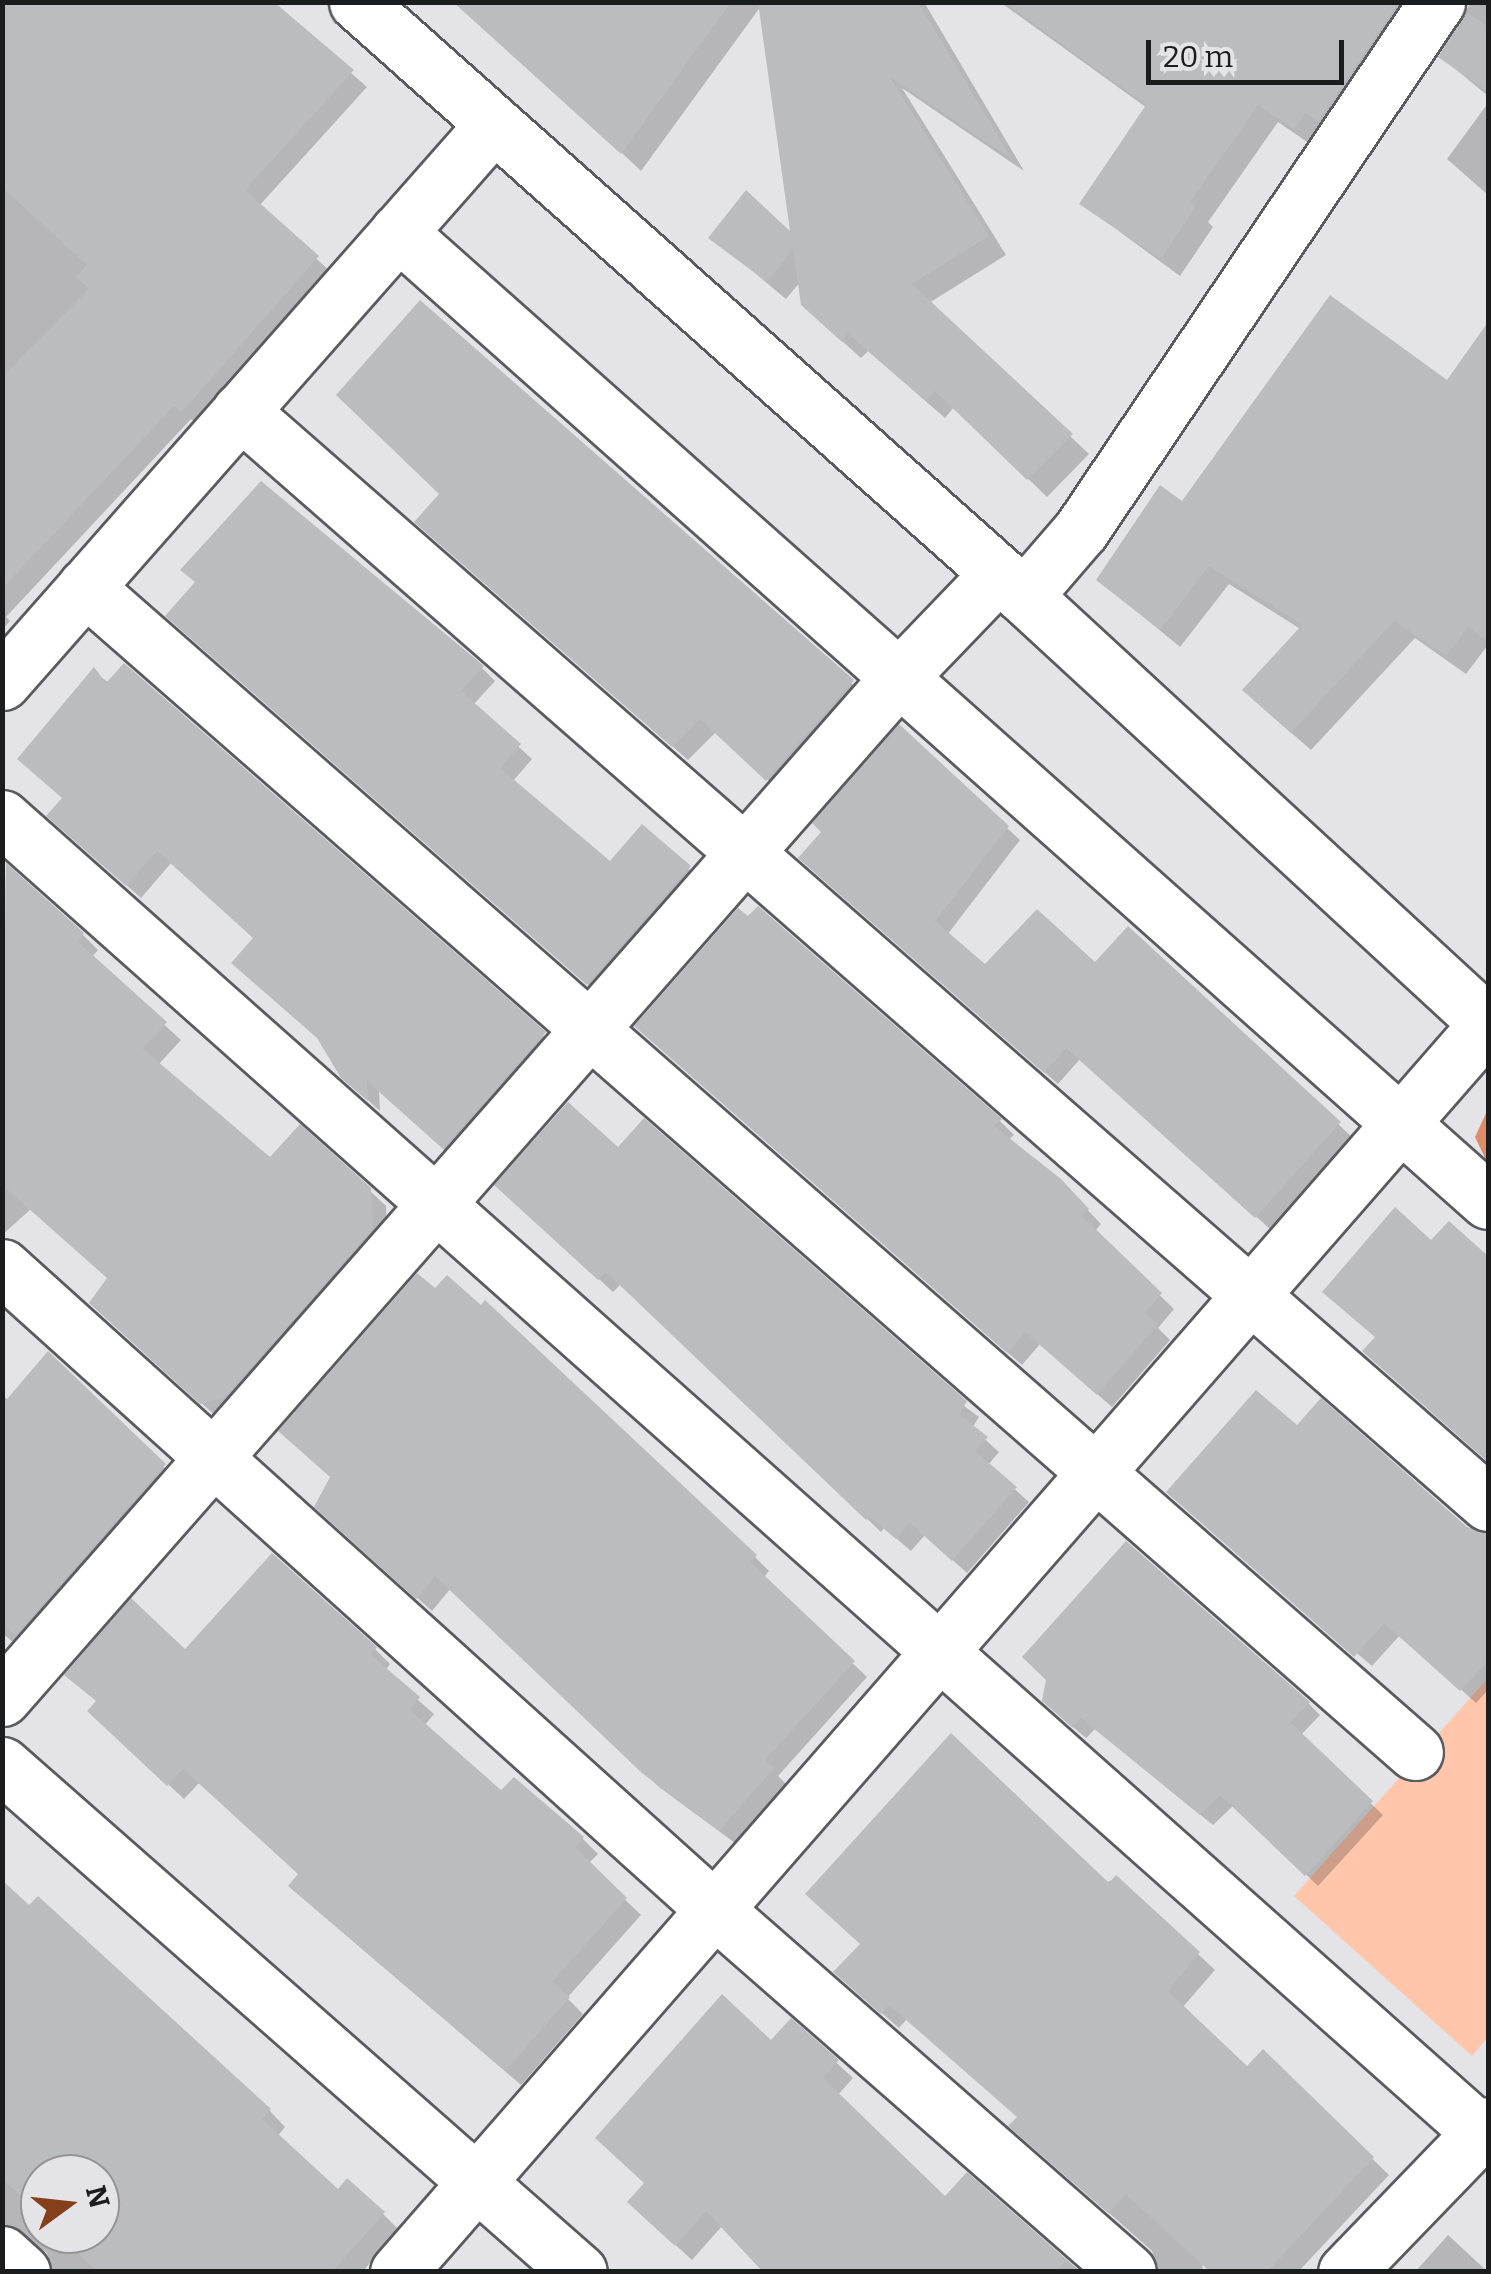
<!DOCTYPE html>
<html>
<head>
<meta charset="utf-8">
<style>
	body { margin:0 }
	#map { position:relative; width:1491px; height:2274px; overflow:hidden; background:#e4e4e8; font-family:Bitter,serif }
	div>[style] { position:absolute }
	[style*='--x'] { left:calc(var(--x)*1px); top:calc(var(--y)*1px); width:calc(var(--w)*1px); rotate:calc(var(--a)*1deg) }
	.green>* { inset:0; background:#ffc6ac }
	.forest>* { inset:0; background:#dd8d67 }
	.shadow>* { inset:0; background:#0003 }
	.building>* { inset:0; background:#bbbcc0 }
	.roads { filter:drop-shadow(2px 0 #5a5b5e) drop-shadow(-2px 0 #5a5b5e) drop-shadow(0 2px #5a5b5e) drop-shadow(0 -2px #5a5b5e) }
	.street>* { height:55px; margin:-27.5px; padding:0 27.5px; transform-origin:27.5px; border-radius:27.5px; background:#fff }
	.secondary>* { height:55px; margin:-27.5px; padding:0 27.5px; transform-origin:27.5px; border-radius:27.5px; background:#fff }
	span { translate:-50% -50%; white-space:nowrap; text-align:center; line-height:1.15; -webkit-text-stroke:10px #e4e4e8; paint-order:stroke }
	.frame { position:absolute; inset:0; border:5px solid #1b1c1d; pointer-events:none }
	.north { position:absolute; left:20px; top:2154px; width:100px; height:100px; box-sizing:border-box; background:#e4e4e8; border:2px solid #949497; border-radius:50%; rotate:75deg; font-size:28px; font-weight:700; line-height:40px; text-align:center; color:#1b1c1d }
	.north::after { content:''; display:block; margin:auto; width:35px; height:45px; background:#853f1a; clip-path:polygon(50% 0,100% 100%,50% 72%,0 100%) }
	.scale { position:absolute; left:1146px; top:40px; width:198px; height:45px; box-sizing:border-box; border:5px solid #1b1c1d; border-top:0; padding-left:12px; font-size:30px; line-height:35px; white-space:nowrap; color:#1b1c1d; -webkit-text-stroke:8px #e4e4e8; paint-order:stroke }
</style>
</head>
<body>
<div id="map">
	<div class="green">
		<div style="clip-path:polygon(1488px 1678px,1488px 2037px,1472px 2056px,1294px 1896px)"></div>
	</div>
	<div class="forest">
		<div style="clip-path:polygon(1488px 1109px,1488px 1164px,1475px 1137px)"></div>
	</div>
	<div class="shadow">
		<div style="clip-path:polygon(270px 2px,367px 87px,259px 206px,332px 273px,199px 426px,191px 419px,6px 617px,10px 621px,2px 630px,2px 14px)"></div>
		<div style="clip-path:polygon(462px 2px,924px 2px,1024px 171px,902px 88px,1006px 255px,929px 303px,1089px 454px,1047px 497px,954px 407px,945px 418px,868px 351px,861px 358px,822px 323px,800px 282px,786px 299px,712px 237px,794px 237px,761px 6px,641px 171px)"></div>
		<div style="clip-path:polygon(1000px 2px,1430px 2px,1313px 146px,1278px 122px,1208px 222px,1213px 227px,1180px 276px,1082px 204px,1147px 108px)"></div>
		<div style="clip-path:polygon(1488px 2px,1488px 96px,1441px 57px,1471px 2px)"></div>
		<div style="clip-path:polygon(1488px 103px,1488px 195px,1447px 159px)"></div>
		<div style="clip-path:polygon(420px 303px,867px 697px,783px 794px,716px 732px,688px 760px,432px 536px,442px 494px)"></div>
		<div style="clip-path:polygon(1469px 354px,1488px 367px,1488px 645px,1466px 674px,1415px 638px,1311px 750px,1264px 709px,1302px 630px,1229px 584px,1180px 647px,1099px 580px,1183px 504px,1448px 384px)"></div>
		<div style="clip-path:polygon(182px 629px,482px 668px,495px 681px,473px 705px,532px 759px,513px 781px,610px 865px,642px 827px,702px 881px,601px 996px)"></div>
		<div style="clip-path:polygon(94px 671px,557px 1047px,457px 1161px,379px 1091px,380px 1111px,358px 1091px,256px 939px,172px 862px,141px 898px,63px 829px)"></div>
		<div style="clip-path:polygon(1007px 828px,1020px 840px,947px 935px,985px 967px,1096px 965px,1128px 930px,1352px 1137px,1270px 1229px,1080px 1059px,1058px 1084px,815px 871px)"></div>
		<div style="clip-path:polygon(6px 867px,83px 935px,98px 950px,91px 958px,181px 1040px,158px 1065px,270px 1161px,369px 1190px,386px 1206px,387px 1245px,218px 1418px,108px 1319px,110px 1279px,31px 1209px,2px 1235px)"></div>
		<div style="clip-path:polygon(652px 1040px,1000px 1121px,1014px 1135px,1008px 1140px,1075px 1197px,1101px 1224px,1094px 1232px,1174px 1309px,1158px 1328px,1170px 1340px,1112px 1407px,1040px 1344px,1022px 1365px)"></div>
		<div style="clip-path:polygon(618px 1150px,979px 1417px,972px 1428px,999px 1452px,988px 1465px,1029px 1502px,967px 1573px,925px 1535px,911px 1551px,884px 1528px,881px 1532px,621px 1284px,613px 1292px,511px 1198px)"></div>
		<div style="clip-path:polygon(1448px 1226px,1488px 1261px,1488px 1461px,1380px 1365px,1377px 1338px)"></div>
		<div style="clip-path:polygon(447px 1278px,755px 1557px,769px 1571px,763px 1578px,867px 1677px,778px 1776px,786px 1784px,735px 1843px,659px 1787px,451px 1588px,432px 1611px,332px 1521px)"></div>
		<div style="clip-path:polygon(49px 1355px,179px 1482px,25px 1652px,2px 1633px,2px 1394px,9px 1401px)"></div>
		<div style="clip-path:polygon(1184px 1506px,1488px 1534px,1488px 1690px,1476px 1703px,1400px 1635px,1372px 1666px)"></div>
		<div style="clip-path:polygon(375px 1649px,390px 1664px,385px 1671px,434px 1714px,424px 1726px,501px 1793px,583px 1839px,598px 1854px,588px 1864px,641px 1915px,567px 1998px,583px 2014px,521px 2085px,307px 1901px,301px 1875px,200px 1782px,184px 1799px,106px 1726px,185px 1652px)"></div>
		<div style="clip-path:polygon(1308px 1703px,1320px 1715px,1300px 1736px,1383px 1815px,1318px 1886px,1234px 1805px,1213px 1825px,1095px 1729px,1086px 1738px,1057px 1713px)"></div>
		<div style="clip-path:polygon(1117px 1878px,1215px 1970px,1182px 2008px,1247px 2070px,1263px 2053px,1389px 2175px,1298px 2272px,1212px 2272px,1202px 2262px,1203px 2272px,1159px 2272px,1152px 2251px,1028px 2141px,1019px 2118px,907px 2019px,899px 2028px,853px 1988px)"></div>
		<div style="clip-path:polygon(evenodd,2px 1884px,269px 2110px,285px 2127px,277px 2137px,338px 2192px,383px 2214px,399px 2230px,362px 2272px,53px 2272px,47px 2253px,28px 2239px,2px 2246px,2px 1884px,40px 2174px,100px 2174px,100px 2234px,40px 2234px,40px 2174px)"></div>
		<div style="clip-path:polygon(791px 2021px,853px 2078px,837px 2096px,945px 2200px,967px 2176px,1081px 2272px,767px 2272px,723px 2225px,692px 2260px,646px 2218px)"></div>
		<div style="clip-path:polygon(1448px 2235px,1488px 2272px,1415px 2272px)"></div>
	</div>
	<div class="building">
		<div style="clip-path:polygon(2px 2px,274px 2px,354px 70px,245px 190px,319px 256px,182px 412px,174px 406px,2px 589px,4px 375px,89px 289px,76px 277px,87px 265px,2px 187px)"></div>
		<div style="clip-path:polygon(453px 2px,731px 2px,621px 154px)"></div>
		<div style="clip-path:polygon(758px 2px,918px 2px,1012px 159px,890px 77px,989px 236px,912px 284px,1073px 434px,1027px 480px,935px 391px,926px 401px,848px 334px,842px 342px,801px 305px,793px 249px,767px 282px,708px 238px,746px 190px,790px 231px)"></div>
		<div style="clip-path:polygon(1004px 2px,1399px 2px,1318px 122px,1305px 113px,1294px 129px,1258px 105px,1190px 202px,1196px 206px,1161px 259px,1079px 204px,1146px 105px)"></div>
		<div style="clip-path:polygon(1466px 12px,1488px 27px,1488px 92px,1438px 57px)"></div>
		<div style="clip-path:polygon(1330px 295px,1447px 380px,1488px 322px,1488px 642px,1468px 627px,1446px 656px,1394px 621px,1291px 733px,1242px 690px,1302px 625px,1209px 566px,1160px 630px,1096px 580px,1160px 485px,1182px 501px)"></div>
		<div style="clip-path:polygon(420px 300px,854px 680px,766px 781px,700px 719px,672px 747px,414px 522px,439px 494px,336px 395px)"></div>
		<div style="clip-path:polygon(261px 481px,484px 666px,461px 691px,521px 744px,500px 768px,610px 861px,642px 824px,691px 866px,587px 985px,165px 616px,195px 582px,180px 570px)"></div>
		<div style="clip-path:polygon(124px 663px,546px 1032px,443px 1149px,367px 1081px,368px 1101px,341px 1078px,317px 1038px,231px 963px,253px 938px,157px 851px,126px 886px,46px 816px,62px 798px,17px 759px,94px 667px,106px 683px)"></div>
		<div style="clip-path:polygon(899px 724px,1009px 826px,935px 921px,985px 964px,1037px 909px,1095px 962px,1128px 926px,1341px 1122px,1255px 1218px,1066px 1048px,1044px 1073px,798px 858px,821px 832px,812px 823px)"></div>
		<div style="clip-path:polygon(6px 863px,84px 933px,77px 941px,167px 1022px,143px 1049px,270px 1157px,300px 1124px,371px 1188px,373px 1229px,224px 1398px,200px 1404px,89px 1303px,107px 1278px,2px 1185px)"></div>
		<div style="clip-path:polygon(758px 906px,1002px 1119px,994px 1126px,1061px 1179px,1089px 1209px,1082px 1216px,1162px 1293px,1145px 1313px,1158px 1324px,1097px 1395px,1025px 1332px,1007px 1353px,634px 1026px,738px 908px,748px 916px)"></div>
		<div style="clip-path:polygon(568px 1102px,618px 1147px,644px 1118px,967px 1401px,959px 1414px,988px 1437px,975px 1451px,1017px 1487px,952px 1561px,910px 1523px,896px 1539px,869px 1516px,866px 1520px,606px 1272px,598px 1280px,494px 1185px)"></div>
		<div style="clip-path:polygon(1395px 1207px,1431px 1240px,1449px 1221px,1488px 1256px,1488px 1462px,1362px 1351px,1375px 1337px,1322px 1292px)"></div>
		<div style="clip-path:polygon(417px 1273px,435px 1288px,447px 1275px,481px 1305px,485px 1300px,757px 1555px,750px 1562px,855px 1661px,765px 1760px,774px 1768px,719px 1831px,642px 1773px,435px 1576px,416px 1599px,314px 1507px,330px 1477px,278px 1431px)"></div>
		<div style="clip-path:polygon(48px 1351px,166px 1464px,16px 1635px,2px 1624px,2px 1405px)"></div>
		<div style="clip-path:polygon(1256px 1390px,1297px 1425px,1321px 1398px,1467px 1527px,1488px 1533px,1488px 1661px,1460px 1691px,1384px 1623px,1354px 1657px,1166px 1492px)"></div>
		<div style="clip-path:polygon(1126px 1541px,1310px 1702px,1290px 1722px,1373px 1801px,1305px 1876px,1220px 1795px,1200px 1815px,1081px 1718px,1073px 1728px,1042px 1701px,1046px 1680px,1022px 1657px)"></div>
		<div style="clip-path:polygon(272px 1553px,377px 1647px,371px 1655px,420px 1697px,410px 1710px,501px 1790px,514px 1777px,584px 1837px,575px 1847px,627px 1898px,552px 1982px,570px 1997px,505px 2071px,288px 1886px,298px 1874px,183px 1769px,167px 1786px,87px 1711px,96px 1701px,64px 1675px,131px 1598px,185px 1649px)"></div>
		<div style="clip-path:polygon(951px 1733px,1109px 1883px,1116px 1875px,1200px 1952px,1168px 1991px,1247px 2066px,1263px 2049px,1374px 2157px,1267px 2272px,1210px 2272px,1126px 2194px,1108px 2213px,1008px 2126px,1017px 2117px,889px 2005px,881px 2014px,833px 1972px,860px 1944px,805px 1894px)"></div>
		<div style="clip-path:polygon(2px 1880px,29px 1905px,38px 1896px,271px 2109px,262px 2119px,338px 2189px,347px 2178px,385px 2212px,332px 2272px,97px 2272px,59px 2234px,100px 2234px,100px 2174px,40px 2174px,40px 2215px,2px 2178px)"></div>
		<div style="clip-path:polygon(722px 1994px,771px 2040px,791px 2018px,839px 2060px,823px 2078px,945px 2196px,967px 2172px,1067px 2260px,1056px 2272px,763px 2272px,706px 2211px,675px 2246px,627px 2202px,644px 2183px,595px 2138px)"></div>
	</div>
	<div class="roads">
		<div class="street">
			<div style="--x:357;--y:2;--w:893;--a:41.69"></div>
			<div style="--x:1024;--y:596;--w:631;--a:42.69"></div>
			<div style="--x:398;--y:232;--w:1458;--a:41.64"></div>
			<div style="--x:240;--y:411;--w:1658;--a:41.19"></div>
			<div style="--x:85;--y:587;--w:1768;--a:41.22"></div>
			<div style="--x:1024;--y:596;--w:87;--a:-49.2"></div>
			<div style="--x:1081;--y:530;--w:637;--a:-56.01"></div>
			<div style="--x:2;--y:682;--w:741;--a:-48.61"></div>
			<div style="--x:2;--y:818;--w:1988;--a:41.64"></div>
			<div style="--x:2;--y:1267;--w:960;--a:42.04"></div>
			<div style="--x:715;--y:1910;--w:549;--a:41.23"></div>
			<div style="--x:2;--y:1698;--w:1360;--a:-48.7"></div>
			<div style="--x:900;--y:676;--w:141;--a:-46.1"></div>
			<div style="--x:2;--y:2254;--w:27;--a:42"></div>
			<div style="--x:398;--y:2272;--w:1658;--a:-48.89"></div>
			<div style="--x:1346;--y:2272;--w:204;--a:-46"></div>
		</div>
		<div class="secondary">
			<div style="--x:2;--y:1765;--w:768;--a:41.31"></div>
		</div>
	</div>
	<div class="frame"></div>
	<div class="north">N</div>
	<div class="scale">20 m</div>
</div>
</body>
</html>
